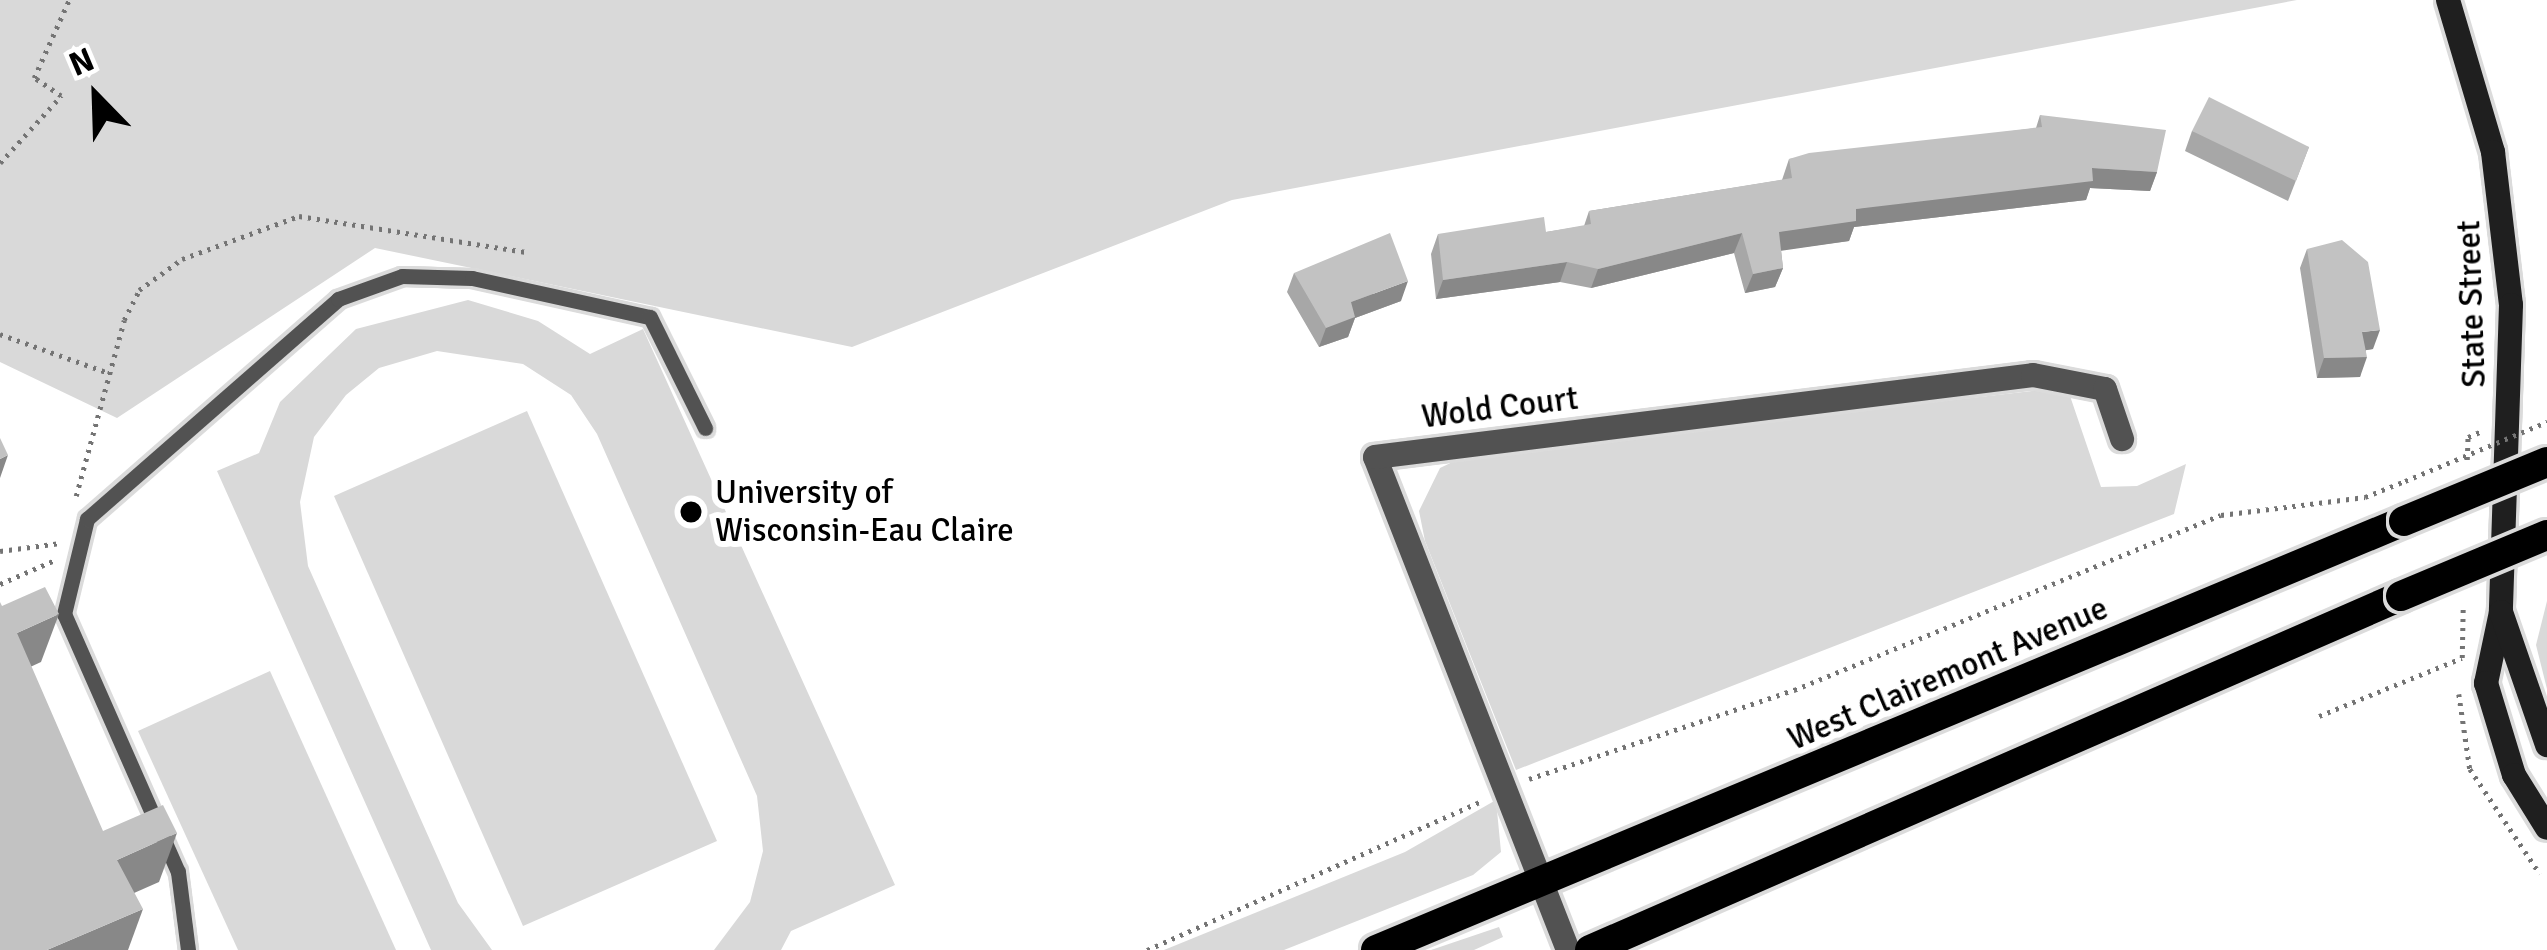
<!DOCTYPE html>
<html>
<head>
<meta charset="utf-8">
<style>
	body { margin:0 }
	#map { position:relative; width:2547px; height:950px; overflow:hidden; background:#fff; font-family:Signika,sans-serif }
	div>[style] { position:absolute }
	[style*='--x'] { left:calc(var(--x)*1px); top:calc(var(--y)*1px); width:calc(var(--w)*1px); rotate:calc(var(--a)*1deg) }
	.green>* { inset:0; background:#d9d9d9 }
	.path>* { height:4.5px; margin-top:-2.25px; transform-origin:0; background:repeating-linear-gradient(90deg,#747474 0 3px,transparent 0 9px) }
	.roads { filter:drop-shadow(3px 0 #dbdbdb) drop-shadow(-3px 0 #dbdbdb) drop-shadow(0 3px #dbdbdb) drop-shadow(0 -3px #dbdbdb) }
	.lane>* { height:15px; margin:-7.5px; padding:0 7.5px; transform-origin:7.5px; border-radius:7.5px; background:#525252 }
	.street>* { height:24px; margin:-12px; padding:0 12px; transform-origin:12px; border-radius:12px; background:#525252 }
	.secondary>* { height:24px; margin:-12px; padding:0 12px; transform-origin:12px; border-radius:12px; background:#1f1f1f }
	.primary>* { height:30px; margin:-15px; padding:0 15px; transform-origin:15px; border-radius:15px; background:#000 }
	.path-bridge>* { height:4.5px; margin-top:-2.25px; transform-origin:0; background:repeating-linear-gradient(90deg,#747474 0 3px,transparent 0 9px) }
	.bridges { filter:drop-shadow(3px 0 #dbdbdb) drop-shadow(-3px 0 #dbdbdb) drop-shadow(0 3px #dbdbdb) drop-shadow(0 -3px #dbdbdb) }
	.primary-bridge>* { height:30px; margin:-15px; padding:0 15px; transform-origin:15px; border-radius:15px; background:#000 }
	.wall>* { inset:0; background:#a7a7a7 }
	.shaded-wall>* { inset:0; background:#888 }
	.building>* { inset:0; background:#c2c2c2 }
	.dots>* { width:33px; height:33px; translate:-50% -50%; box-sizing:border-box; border:6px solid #fff; border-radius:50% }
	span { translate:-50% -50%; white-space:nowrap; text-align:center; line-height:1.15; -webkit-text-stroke:12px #fff; paint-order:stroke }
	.street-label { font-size:33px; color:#000 }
	.poi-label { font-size:33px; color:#000 }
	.left { translate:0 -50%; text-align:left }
	.north { position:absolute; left:36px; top:36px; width:120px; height:120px; -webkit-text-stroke:9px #fff; paint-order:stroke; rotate:337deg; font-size:33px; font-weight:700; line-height:48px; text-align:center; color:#000 }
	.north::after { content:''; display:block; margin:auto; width:42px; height:54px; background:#000; clip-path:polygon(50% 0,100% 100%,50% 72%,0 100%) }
</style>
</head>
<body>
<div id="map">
	<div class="green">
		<div style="clip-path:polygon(0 0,2297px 0,1232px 200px,852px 347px,375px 248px,117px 418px,0 362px)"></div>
		<div style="clip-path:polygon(468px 300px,538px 321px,590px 354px,643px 329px,895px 885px,791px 931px,781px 950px,714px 950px,750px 902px,763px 851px,757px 796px,597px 434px,571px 395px,523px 364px,437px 351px,379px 368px,346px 395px,314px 437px,300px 502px,308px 566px,458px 903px,492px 950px,431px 950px,217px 471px,259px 453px,280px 402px,356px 329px)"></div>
		<div style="clip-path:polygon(2057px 388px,2069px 393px,2101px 487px,2137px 486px,2186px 464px,2174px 514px,1516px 770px,1425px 541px,1419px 511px,1440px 468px,1465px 456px)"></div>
		<div style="clip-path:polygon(527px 411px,717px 841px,523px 926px,334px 496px)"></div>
		<div style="clip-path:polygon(2547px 601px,2547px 689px,2536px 645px)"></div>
		<div style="clip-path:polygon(270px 671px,396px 950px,238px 950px,138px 731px)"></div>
		<div style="clip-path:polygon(1496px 800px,1501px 852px,1473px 875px,1284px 950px,1164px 950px,1405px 852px)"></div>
		<div style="clip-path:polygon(1499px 927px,1503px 937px,1474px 950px,1431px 950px)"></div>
	</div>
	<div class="path">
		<div style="--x:0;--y:163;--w:91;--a:-47.7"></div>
		<div style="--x:61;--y:96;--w:32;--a:-146"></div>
		<div style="--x:34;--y:78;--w:85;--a:-65.8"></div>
		<div style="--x:0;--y:334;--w:116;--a:19.7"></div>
		<div style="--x:2467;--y:460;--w:23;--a:-88"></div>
		<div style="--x:2468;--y:437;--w:13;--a:-23"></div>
		<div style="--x:76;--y:496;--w:182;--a:-74.7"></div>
		<div style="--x:124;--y:320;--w:34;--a:-63"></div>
		<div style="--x:139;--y:290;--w:53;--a:-35.8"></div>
		<div style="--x:182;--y:259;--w:125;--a:-20.2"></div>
		<div style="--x:299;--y:216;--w:230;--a:9"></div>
		<div style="--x:0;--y:551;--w:61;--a:-7.6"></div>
		<div style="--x:0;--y:584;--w:60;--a:-23.6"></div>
		<div style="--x:2462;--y:658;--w:54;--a:-88.9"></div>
		<div style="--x:2459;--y:694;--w:76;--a:81.7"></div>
		<div style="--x:2470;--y:769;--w:126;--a:56.3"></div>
		<div style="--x:2319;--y:716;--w:154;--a:-22.1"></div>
		<div style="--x:1529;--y:779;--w:280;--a:-18.6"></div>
		<div style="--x:1794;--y:690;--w:461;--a:-22.3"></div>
		<div style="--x:2221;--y:515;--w:145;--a:-7.1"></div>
		<div style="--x:2365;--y:497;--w:43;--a:-21.8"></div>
		<div style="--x:1147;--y:950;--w:364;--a:-24"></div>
	</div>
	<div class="roads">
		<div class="lane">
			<div style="--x:188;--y:950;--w:79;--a:-97.3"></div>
			<div style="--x:178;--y:872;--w:282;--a:-113.8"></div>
			<div style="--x:64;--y:614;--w:98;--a:-76.4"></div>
			<div style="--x:87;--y:519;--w:334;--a:-41.2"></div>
			<div style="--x:338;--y:299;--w:68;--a:-19.8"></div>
			<div style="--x:402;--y:276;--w:70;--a:1.6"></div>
			<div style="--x:472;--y:278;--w:182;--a:12.4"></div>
			<div style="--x:650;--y:317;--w:124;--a:63.6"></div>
		</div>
		<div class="street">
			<div style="--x:1568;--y:950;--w:529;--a:-111.38"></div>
			<div style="--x:1375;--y:457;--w:663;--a:-7.1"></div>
			<div style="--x:2033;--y:375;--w:73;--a:11"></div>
			<div style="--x:2105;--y:389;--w:53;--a:71.2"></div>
		</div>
		<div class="secondary">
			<div style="--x:2448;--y:0;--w:159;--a:73.5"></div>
			<div style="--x:2493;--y:152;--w:154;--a:83.3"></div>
			<div style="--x:2511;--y:305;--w:307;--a:91.9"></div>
			<div style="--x:2501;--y:612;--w:73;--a:101.9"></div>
			<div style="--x:2486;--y:683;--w:96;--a:73.1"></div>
			<div style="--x:2514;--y:775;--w:62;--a:58.1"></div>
			<div style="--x:2501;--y:612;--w:141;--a:70.9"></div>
		</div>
		<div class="primary">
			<div style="--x:1376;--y:950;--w:1114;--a:-22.65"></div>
			<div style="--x:1590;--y:950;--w:885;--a:-23.58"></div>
		</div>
	</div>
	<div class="path-bridge">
		<div style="--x:2405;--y:481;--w:154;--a:-22.6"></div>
	</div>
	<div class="bridges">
		<div class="primary-bridge">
			<div style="--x:2404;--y:521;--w:155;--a:-22.4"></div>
			<div style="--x:2401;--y:596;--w:158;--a:-22.7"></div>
		</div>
	</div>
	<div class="wall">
		<div style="clip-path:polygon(2040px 115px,2157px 172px,2150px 191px,2090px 188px,2086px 200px,1854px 227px,1849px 241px,1781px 250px,1783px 268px,1775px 287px,1745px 293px,1734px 253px,1591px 288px,1560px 282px,1436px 299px,1431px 254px,1438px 234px,1546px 232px,1584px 226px,1589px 211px,1782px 180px,1789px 159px,2036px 128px)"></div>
		<div style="clip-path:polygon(2192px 131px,2309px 147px,2288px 201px,2185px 151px)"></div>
		<div style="clip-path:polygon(2307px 249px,2373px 349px,2366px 350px,2360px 377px,2317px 378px,2300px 268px)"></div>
		<div style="clip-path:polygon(1294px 273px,1401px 301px,1355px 318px,1348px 337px,1319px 347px,1287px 292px)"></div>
	</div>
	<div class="shaded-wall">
		<div style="clip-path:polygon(2092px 168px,2157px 172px,2150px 191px,2090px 188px,2086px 200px,1854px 227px,1849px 241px,1772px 252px,1779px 232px,1856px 209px)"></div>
		<div style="clip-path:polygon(1742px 233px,1734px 253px,1591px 288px,1598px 269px)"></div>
		<div style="clip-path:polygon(1567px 262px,1560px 282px,1436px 299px,1443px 280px)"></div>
		<div style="clip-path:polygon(1783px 268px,1775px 287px,1745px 293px,1753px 274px)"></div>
		<div style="clip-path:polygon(1408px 281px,1401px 301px,1355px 318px,1348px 337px,1319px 347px,1326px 328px,1351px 302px)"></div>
		<div style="clip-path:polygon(2380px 330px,2373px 349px,2355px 352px,2362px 332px)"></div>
		<div style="clip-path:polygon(2367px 357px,2360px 377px,2317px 378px,2324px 358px)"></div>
		<div style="clip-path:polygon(8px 455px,0 478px,0 459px)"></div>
		<div style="clip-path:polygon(59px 614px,41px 662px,0 681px,17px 633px)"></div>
		<div style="clip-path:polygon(177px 833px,159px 882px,100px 908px,117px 860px)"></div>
		<div style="clip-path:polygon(143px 909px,128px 950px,47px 950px)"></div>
	</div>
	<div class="building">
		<div style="clip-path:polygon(2209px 97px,2309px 147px,2296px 181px,2192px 131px)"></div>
		<div style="clip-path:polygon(2040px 115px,2166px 130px,2157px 172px,2092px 168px,2093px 181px,1856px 209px,1856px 221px,1779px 232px,1783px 268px,1753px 274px,1742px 233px,1598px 269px,1567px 262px,1443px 280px,1438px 234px,1544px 217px,1546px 232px,1591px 224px,1589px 211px,1792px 178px,1789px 159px,1809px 153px,2042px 127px)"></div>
		<div style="clip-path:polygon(1390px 233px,1408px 281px,1351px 302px,1355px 317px,1326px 328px,1294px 273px)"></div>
		<div style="clip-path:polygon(2342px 240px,2368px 262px,2380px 330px,2362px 332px,2367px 357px,2324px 358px,2307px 249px)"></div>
		<div style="clip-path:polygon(0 438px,8px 455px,0 459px)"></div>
		<div style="clip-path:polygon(45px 587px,59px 614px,17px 633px,103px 831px,163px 805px,177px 833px,117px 860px,143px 909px,47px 950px,0 950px,0 602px,2px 606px)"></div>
	</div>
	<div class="dots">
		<div style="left:691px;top:512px;background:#000"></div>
	</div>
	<div class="street-label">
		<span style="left:2472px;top:304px;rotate:-92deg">State Street</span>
		<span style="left:1500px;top:408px;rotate:-7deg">Wold Court</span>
		<span style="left:1948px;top:674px;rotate:-23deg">West Clairemont Avenue</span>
	</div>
	<div class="poi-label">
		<span class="left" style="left:715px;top:512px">University of<br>Wisconsin-Eau Claire</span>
	</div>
	<div class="north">N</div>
</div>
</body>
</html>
